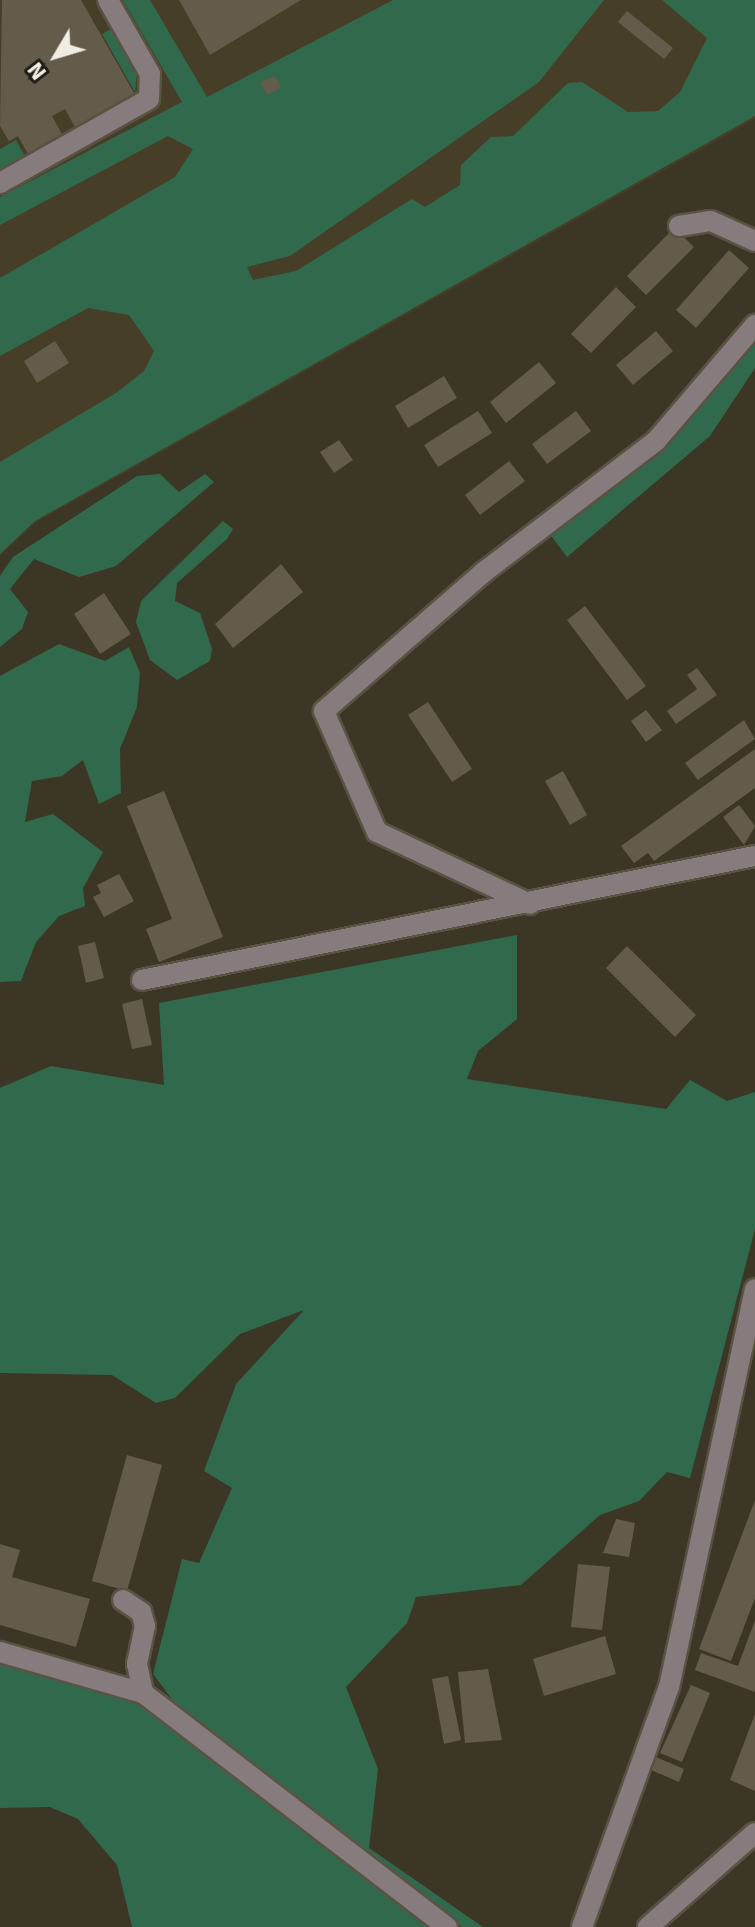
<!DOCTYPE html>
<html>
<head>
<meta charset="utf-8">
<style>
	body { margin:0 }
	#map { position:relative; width:755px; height:1927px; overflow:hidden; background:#3c3626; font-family:Signika,sans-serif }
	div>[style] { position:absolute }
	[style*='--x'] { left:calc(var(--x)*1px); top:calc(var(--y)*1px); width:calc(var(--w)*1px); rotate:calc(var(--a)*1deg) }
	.built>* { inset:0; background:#473e27 }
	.green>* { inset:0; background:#31694d }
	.building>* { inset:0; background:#635c4b }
	.roads { filter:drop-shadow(2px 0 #595344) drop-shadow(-2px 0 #595344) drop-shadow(0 2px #595344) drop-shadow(0 -2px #595344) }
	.minor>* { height:20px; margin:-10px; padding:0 10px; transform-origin:10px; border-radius:10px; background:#867c7d }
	span { translate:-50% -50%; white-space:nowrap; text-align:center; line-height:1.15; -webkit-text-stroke:6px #201e16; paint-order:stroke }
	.north { position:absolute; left:16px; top:16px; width:80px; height:80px; -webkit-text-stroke:6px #201e16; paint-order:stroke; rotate:232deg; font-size:22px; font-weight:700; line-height:32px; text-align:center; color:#f0ece2 }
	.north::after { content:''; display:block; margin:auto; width:28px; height:36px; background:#f0ece2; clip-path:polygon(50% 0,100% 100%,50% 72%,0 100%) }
</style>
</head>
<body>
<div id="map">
	<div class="built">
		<div style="clip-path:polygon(0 0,755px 0,755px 119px,35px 523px,0 556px)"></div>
	</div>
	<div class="green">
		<div style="clip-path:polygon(123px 0,150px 0,207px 97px,393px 0,604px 0,539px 82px,290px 256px,247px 267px,253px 280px,296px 271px,412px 199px,425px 207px,460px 185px,461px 165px,491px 137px,513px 136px,568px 83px,582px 82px,628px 112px,658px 111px,680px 92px,707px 38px,662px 0,755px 0,755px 116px,35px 521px,0 554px,0 462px,116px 393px,144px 371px,154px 351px,129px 315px,88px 308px,0 356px,0 278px,175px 177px,193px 149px,168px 136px,0 225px,0 197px,182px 102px)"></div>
		<div style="clip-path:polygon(113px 28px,137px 72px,135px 92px,102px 34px)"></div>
		<div style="clip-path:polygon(16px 140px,25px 157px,0 171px,0 149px)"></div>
		<div style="clip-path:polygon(755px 335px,755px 368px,710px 436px,567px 557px,549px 533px,677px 431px)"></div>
		<div style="clip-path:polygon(160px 474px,179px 492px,205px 474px,214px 482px,116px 566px,79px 577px,34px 559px,10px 589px,28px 612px,22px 629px,0 647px,0 576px,13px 557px,137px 476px)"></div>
		<div style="clip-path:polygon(223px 521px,233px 529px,227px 539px,177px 583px,175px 601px,200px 613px,212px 649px,210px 661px,177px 680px,150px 660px,136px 622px,141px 601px)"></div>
		<div style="clip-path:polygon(59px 644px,105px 661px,129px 647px,140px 673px,137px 707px,120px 749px,121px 793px,99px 804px,83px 760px,62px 776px,32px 781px,25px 822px,53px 814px,103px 852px,83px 888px,85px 906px,59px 916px,36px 942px,21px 981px,0 982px,0 676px)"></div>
		<div style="clip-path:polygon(517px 935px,517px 1019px,478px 1051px,467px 1079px,666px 1109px,690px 1080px,727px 1101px,755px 1092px,755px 1229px,690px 1478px,667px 1472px,639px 1501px,600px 1515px,521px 1585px,416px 1597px,407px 1623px,346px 1687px,378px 1769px,369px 1848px,483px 1927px,462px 1927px,180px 1710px,153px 1674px,182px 1559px,199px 1563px,232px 1488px,204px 1471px,236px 1384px,304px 1310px,240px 1334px,175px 1398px,156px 1403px,112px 1375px,0 1373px,0 1088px,51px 1066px,164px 1085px,159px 1003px)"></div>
		<div style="clip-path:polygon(0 1660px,133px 1700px,434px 1927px,132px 1927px,117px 1865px,78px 1819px,50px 1807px,0 1808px)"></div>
	</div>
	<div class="building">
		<div style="clip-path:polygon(2px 0,81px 0,134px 93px,75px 127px,65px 109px,52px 116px,63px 136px,29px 156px,18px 136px,9px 141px,0 126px)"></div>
		<div style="clip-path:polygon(179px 0,301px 0,210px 55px)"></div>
		<div style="clip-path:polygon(627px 11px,673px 48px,664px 59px,618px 22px)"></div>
		<div style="clip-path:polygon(275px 76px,281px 88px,267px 95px,260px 82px)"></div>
		<div style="clip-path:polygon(674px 228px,694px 247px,646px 295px,627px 276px)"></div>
		<div style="clip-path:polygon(729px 250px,749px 268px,696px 328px,676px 310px)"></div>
		<div style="clip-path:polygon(616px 287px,636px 307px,591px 353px,571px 334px)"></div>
		<div style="clip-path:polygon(656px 331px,673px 351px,633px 385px,616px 365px)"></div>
		<div style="clip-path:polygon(55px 341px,69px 363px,37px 383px,24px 361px)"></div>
		<div style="clip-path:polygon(539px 362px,556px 383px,506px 423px,490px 402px)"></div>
		<div style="clip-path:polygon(444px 376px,457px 398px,408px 428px,395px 406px)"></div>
		<div style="clip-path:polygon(478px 411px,492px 433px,438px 467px,424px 445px)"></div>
		<div style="clip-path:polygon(576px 411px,591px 431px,547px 464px,532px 444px)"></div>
		<div style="clip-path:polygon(339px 440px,353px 460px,334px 473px,320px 452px)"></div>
		<div style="clip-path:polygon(509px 461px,525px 481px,480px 515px,465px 495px)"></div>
		<div style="clip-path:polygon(281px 564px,303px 592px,233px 648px,215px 624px)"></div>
		<div style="clip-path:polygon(104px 593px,131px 634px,100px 654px,74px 614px)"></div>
		<div style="clip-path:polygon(585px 606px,646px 686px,627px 700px,567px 620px)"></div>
		<div style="clip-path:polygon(697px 668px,717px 695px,676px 724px,667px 711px,697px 689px,687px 675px)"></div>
		<div style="clip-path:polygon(428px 702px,472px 769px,452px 782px,408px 715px)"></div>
		<div style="clip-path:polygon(646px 710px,662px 730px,646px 742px,631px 721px)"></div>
		<div style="clip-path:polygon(744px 720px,755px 739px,698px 780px,685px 763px)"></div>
		<div style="clip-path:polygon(755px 749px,755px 788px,654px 861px,648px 853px,634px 863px,621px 846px)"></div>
		<div style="clip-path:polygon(563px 771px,587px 815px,570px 825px,545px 781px)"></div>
		<div style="clip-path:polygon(164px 791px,223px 937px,159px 962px,146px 929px,172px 919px,127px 806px)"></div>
		<div style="clip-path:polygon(739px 805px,755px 826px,744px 845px,723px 817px)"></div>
		<div style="clip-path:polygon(119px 874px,134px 901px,104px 917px,93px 897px,101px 893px,97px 885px)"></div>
		<div style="clip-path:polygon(95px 942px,104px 978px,86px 983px,78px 946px)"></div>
		<div style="clip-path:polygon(627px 946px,696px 1015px,675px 1037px,606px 968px)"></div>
		<div style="clip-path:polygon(142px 999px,152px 1045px,132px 1049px,122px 1004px)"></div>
		<div style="clip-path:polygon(127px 1455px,162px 1465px,127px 1591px,92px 1581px)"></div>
		<div style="clip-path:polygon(755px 1500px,755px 1598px,731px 1661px,699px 1649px)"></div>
		<div style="clip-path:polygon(616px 1519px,635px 1523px,629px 1557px,603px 1553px)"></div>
		<div style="clip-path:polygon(0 1544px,20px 1550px,12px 1577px,90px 1599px,76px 1647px,0 1625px)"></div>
		<div style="clip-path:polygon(578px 1564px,610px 1567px,602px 1630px,571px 1627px)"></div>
		<div style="clip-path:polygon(755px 1620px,755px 1692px,695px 1670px,701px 1653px,738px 1666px)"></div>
		<div style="clip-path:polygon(605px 1636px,616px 1674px,544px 1696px,533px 1659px)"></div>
		<div style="clip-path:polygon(488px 1669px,502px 1740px,465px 1743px,458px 1672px)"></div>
		<div style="clip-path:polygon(448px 1676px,461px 1740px,444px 1744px,432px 1679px)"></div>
		<div style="clip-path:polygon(691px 1685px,710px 1693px,682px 1762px,660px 1753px)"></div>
		<div style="clip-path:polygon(755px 1714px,755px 1791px,730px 1780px)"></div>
		<div style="clip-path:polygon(656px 1757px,684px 1769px,679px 1782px,651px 1770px)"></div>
	</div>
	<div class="roads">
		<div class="minor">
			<div style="--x:0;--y:183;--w:171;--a:-29.4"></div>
			<div style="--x:149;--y:99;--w:25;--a:-88"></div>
			<div style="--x:150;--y:74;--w:85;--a:-119.6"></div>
			<div style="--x:679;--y:226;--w:32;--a:-9"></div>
			<div style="--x:711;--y:221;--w:48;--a:24.4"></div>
			<div style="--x:530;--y:904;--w:169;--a:-154.8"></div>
			<div style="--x:377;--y:832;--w:132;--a:-113.7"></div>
			<div style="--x:324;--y:711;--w:212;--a:-41"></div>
			<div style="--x:484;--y:572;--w:216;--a:-37.3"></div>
			<div style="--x:656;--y:441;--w:153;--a:-49.5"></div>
			<div style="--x:142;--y:980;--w:625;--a:-11.44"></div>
			<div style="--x:123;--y:1600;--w:22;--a:34"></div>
			<div style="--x:141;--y:1612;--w:15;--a:74"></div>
			<div style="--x:145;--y:1626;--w:39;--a:102"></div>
			<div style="--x:137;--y:1664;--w:30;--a:78"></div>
			<div style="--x:143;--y:1693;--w:384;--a:37.6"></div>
			<div style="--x:0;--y:1652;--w:149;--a:16"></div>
			<div style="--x:582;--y:1927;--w:255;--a:-70.1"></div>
			<div style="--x:669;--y:1687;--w:407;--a:-77.8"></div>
			<div style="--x:648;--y:1927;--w:142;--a:-41.3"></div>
		</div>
	</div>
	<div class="north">N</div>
</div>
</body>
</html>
